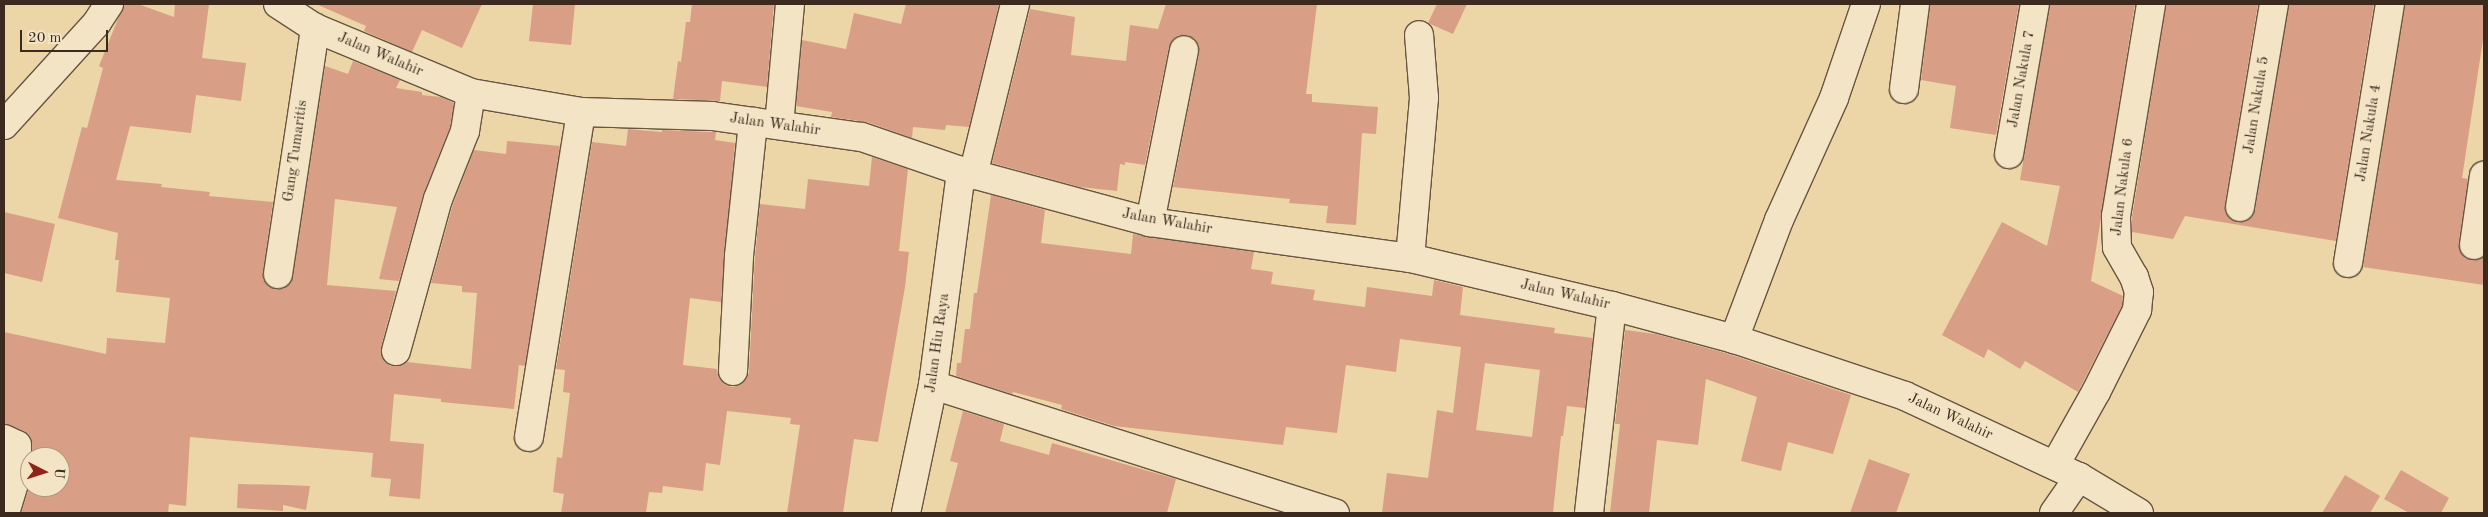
<!DOCTYPE html>
<html>
<head>
<meta charset="utf-8">
<style>
	body { margin:0 }
	#map { position:relative; width:2488px; height:517px; overflow:hidden; background:#ecd5a6; font-family:"Old Standard TT",serif }
	div>[style] { position:absolute }
	[style*='--x'] { left:calc(var(--x)*1px); top:calc(var(--y)*1px); width:calc(var(--w)*1px); rotate:calc(var(--a)*1deg) }
	.building>* { inset:0; background:#d89f86 }
	.roads { filter:drop-shadow(1px 0 #685540) drop-shadow(-1px 0 #685540) drop-shadow(0 1px #685540) drop-shadow(0 -1px #685540) }
	.minor>* { height:28px; margin:-14px; padding:0 14px; transform-origin:14px; border-radius:14px; background:#f3e4c5 }
	span { translate:-50% -50%; white-space:nowrap; text-align:center; line-height:1.15; -webkit-text-stroke:4.5px #f3e4c5; paint-order:stroke }
	.street-label { font-size:15px; color:#3c2a1e }
	.frame { position:absolute; inset:0; border:5px solid #3c2a1e; pointer-events:none }
	.north { position:absolute; left:20px; top:447px; width:50px; height:50px; box-sizing:border-box; background:#f3e4c5; border:1px solid #aa9a82; border-radius:50%; rotate:95deg; font-size:14px; font-weight:700; line-height:20px; text-align:center; color:#3c2a1e }
	.north::after { content:''; display:block; margin:auto; width:18px; height:22px; background:#8f2418; clip-path:polygon(50% 0,100% 100%,50% 72%,0 100%) }
	.scale { position:absolute; left:20px; top:30px; width:88px; height:22px; box-sizing:border-box; border:2px solid #3c2a1e; border-top:0; padding-left:6px; font-size:15px; line-height:18px; white-space:nowrap; color:#3c2a1e; -webkit-text-stroke:4px #f3e4c5; paint-order:stroke }
</style>
</head>
<body>
<div id="map">
	<div class="building">
		<div style="clip-path:polygon(124px 4px,138px 4px,174px 17px,175px 4px,209px 4px,202px 58px,246px 63px,241px 101px,196px 95px,191px 133px,130px 126px,116px 180px,162px 184px,161px 187px,210px 192px,209px 196px,273px 202px,263px 272px,263px 279px,268px 286px,275px 289px,284px 288px,290px 283px,293px 276px,325px 66px,348px 74px,353px 61px,400px 80px,396px 88px,422px 92px,422px 95px,441px 97px,454px 103px,450px 127px,423px 195px,399px 281px,379px 279px,397px 207px,335px 199px,327px 285px,396px 291px,381px 347px,381px 354px,385px 362px,391px 366px,399px 366px,407px 362px,471px 369px,477px 293px,462px 292px,462px 286px,431px 283px,453px 204px,474px 150px,506px 154px,507px 141px,560px 146px,525px 366px,519px 365px,514px 409px,441px 402px,441px 399px,394px 394px,390px 441px,424px 444px,420px 499px,389px 496px,391px 479px,371px 477px,373px 453px,190px 437px,186px 506px,169px 504px,168px 513px,21px 513px,30px 485px,30px 487px,60px 487px,60px 457px,33px 457px,30px 436px,24px 431px,4px 424px,4px 332px,106px 354px,107px 338px,165px 343px,170px 298px,116px 292px,119px 260px,115px 260px,118px 233px,58px 218px,82px 127px,87px 128px,103px 68px,99px 66px)"></div>
		<div style="clip-path:polygon(316px 4px,482px 4px,462px 48px,422px 30px,412px 52px,364px 31px,366px 26px)"></div>
		<div style="clip-path:polygon(533px 4px,575px 4px,571px 45px,529px 41px)"></div>
		<div style="clip-path:polygon(692px 4px,774px 4px,767px 87px,722px 81px,720px 101px,673px 99px,678px 61px,681px 62px,686px 22px,690px 22px)"></div>
		<div style="clip-path:polygon(906px 4px,999px 4px,969px 127px,946px 125px,945px 130px,913px 127px,912px 138px,867px 122px,831px 117px,832px 112px,796px 106px,802px 40px,846px 49px,854px 13px,901px 24px)"></div>
		<div style="clip-path:polygon(1166px 4px,1317px 4px,1306px 94px,1312px 94px,1312px 102px,1378px 107px,1376px 134px,1362px 133px,1356px 225px,1326px 223px,1328px 206px,1289px 203px,1290px 199px,1173px 187px,1199px 53px,1199px 45px,1195px 39px,1187px 35px,1179px 35px,1173px 39px,1169px 47px,1145px 165px,1125px 162px,1125px 165px,1120px 164px,1117px 191px,1080px 187px,992px 163px,1030px 9px,1075px 17px,1071px 55px,1126px 61px,1130px 25px,1158px 29px)"></div>
		<div style="clip-path:polygon(1437px 4px,1467px 4px,1453px 34px,1428px 23px)"></div>
		<div style="clip-path:polygon(1930px 4px,2019px 4px,1996px 135px,1950px 128px,1956px 86px,1921px 80px)"></div>
		<div style="clip-path:polygon(2050px 4px,2135px 4px,2091px 281px,2123px 296px,2122px 306px,2078px 392px,2025px 361px,2020px 369px,1988px 349px,1984px 358px,1942px 335px,2002px 222px,2047px 246px,2060px 186px,2020px 180px)"></div>
		<div style="clip-path:polygon(2166px 4px,2258px 4px,2225px 204px,2225px 212px,2230px 219px,2238px 222px,2246px 221px,2252px 217px,2255px 210px,2289px 4px,2374px 4px,2336px 241px,2185px 216px,2173px 239px,2132px 232px,2132px 217px)"></div>
		<div style="clip-path:polygon(2405px 4px,2484px 4px,2484px 33px,2462px 178px,2468px 179px,2459px 243px,2460px 251px,2465px 258px,2472px 260px,2484px 256px,2484px 285px,2363px 267px)"></div>
		<div style="clip-path:polygon(628px 129px,662px 132px,662px 130px,711px 132px,716px 132px,715px 140px,735px 143px,721px 302px,690px 298px,683px 365px,717px 369px,719px 378px,724px 384px,732px 387px,740px 385px,746px 379px,749px 372px,755px 257px,760px 204px,805px 209px,808px 179px,869px 186px,872px 157px,908px 169px,899px 251px,909px 252px,905px 287px,878px 442px,854px 439px,843px 513px,787px 513px,800px 425px,790px 424px,791px 418px,727px 411px,720px 465px,706px 463px,703px 491px,663px 486px,662px 493px,649px 492px,646px 513px,561px 513px,564px 494px,553px 492px,557px 457px,562px 458px,570px 393px,563px 392px,565px 370px,556px 369px,592px 142px,626px 146px)"></div>
		<div style="clip-path:polygon(evenodd,991px 195px,1045px 210px,1041px 243px,1131px 254px,1133px 234px,1254px 252px,1251px 269px,1273px 272px,1271px 284px,1315px 290px,1313px 300px,1365px 307px,1367px 287px,1432px 296px,1434px 280px,1463px 287px,1460px 315px,1555px 328px,1554px 333px,1593px 338px,1585px 408px,1567px 406px,1563px 436px,1561px 436px,1553px 513px,1382px 513px,1387px 473px,1428px 478px,1437px 410px,1453px 413px,1461px 347px,1400px 339px,1396px 372px,1346px 365px,1337px 433px,1286px 427px,1283px 445px,1114px 426px,1061px 409px,1062px 405px,1013px 392px,1012px 394px,956px 376px,957px 363px,961px 363px,965px 329px,970px 329px,974px 293px,977px 293px,991px 195px,1485px 363px,1540px 370px,1532px 437px,1476px 430px,1485px 363px)"></div>
		<div style="clip-path:polygon(4px 212px,55px 224px,42px 282px,4px 273px)"></div>
		<div style="clip-path:polygon(1625px 330px,1656px 334px,1729px 354px,1851px 395px,1833px 454px,1788px 442px,1781px 471px,1741px 461px,1757px 397px,1706px 379px,1698px 445px,1657px 440px,1649px 513px,1610px 513px,1620px 424px,1615px 424px)"></div>
		<div style="clip-path:polygon(963px 411px,1004px 424px,1000px 441px,1049px 455px,1052px 443px,1176px 479px,1167px 513px,945px 513px,958px 463px,950px 461px)"></div>
		<div style="clip-path:polygon(1869px 459px,1910px 474px,1896px 513px,1850px 513px)"></div>
		<div style="clip-path:polygon(2401px 470px,2449px 498px,2441px 513px,2409px 513px,2384px 499px)"></div>
		<div style="clip-path:polygon(2345px 475px,2380px 496px,2370px 513px,2322px 513px)"></div>
		<div style="clip-path:polygon(238px 484px,286px 485px,310px 486px,306px 510px,283px 505px,283px 511px,237px 508px)"></div>
	</div>
	<div class="roads">
		<div class="minor">
			<div style="--x:278;--y:4;--w:44;--a:33"></div>
			<div style="--x:315;--y:28;--w:169;--a:22.6"></div>
			<div style="--x:471;--y:93;--w:112;--a:9.8"></div>
			<div style="--x:581;--y:112;--w:131;--a:1.7"></div>
			<div style="--x:712;--y:116;--w:151;--a:8"></div>
			<div style="--x:862;--y:137;--w:105;--a:19"></div>
			<div style="--x:961;--y:171;--w:196;--a:15.1"></div>
			<div style="--x:1150;--y:222;--w:262;--a:7.9"></div>
			<div style="--x:1410;--y:258;--w:208;--a:13.4"></div>
			<div style="--x:1612;--y:306;--w:126;--a:15.1"></div>
			<div style="--x:1734;--y:339;--w:180;--a:18.4"></div>
			<div style="--x:1905;--y:396;--w:192;--a:25"></div>
			<div style="--x:2079;--y:477;--w:70;--a:31"></div>
			<div style="--x:1904;--y:89;--w:86;--a:-82.6"></div>
			<div style="--x:4;--y:125;--w:137;--a:-47.7"></div>
			<div style="--x:96;--y:24;--w:24;--a:-57"></div>
			<div style="--x:779;--y:125;--w:121;--a:-84.8"></div>
			<div style="--x:2009;--y:154;--w:152;--a:-80.2"></div>
			<div style="--x:973;--y:175;--w:176;--a:-76.2"></div>
			<div style="--x:2240;--y:207;--w:206;--a:-80.5"></div>
			<div style="--x:1150;--y:222;--w:175;--a:-78.8"></div>
			<div style="--x:2474;--y:245;--w:70;--a:-81.8"></div>
			<div style="--x:1410;--y:258;--w:161;--a:-85"></div>
			<div style="--x:1424;--y:98;--w:63;--a:-94.5"></div>
			<div style="--x:2348;--y:263;--w:262;--a:-80.8"></div>
			<div style="--x:278;--y:274;--w:249;--a:-81.4"></div>
			<div style="--x:1734;--y:339;--w:127;--a:-69.3"></div>
			<div style="--x:1779;--y:220;--w:134;--a:-65.7"></div>
			<div style="--x:1834;--y:98;--w:99;--a:-71.2"></div>
			<div style="--x:396;--y:351;--w:158;--a:-74.6"></div>
			<div style="--x:438;--y:199;--w:73;--a:-68.3"></div>
			<div style="--x:465;--y:131;--w:38;--a:-81"></div>
			<div style="--x:733;--y:371;--w:115;--a:-87"></div>
			<div style="--x:739;--y:256;--w:135;--a:-84"></div>
			<div style="--x:933;--y:385;--w:422;--a:17.7"></div>
			<div style="--x:529;--y:437;--w:329;--a:-80.9"></div>
			<div style="--x:4;--y:439;--w:14;--a:25"></div>
			<div style="--x:17;--y:445;--w:10;--a:90"></div>
			<div style="--x:17;--y:455;--w:22;--a:93"></div>
			<div style="--x:16;--y:477;--w:38;--a:107"></div>
			<div style="--x:2055;--y:465;--w:84;--a:-60.7"></div>
			<div style="--x:2096;--y:392;--w:92;--a:-63.4"></div>
			<div style="--x:2137;--y:310;--w:18;--a:-84"></div>
			<div style="--x:2139;--y:292;--w:16;--a:-108"></div>
			<div style="--x:2134;--y:277;--w:34;--a:-120"></div>
			<div style="--x:2117;--y:247;--w:31;--a:-92"></div>
			<div style="--x:2116;--y:216;--w:215;--a:-80.6"></div>
			<div style="--x:906;--y:513;--w:131;--a:-78.1"></div>
			<div style="--x:933;--y:385;--w:216;--a:-82.5"></div>
			<div style="--x:1589;--y:513;--w:208;--a:-83.7"></div>
			<div style="--x:2054;--y:513;--w:44;--a:-55.2"></div>
		</div>
	</div>
	<div class="street-label">
		<span style="left:380px;top:55px;rotate:23deg">Jalan Walahir</span>
		<span style="left:2022px;top:79px;rotate:-80deg">Jalan Nakula 7</span>
		<span style="left:2257px;top:105px;rotate:-81deg">Jalan Nakula 5</span>
		<span style="left:775px;top:125px;rotate:8deg">Jalan Walahir</span>
		<span style="left:2369px;top:133px;rotate:-81deg">Jalan Nakula 4</span>
		<span style="left:296px;top:151px;rotate:-82deg">Gang Tumaritis</span>
		<span style="left:2123px;top:187px;rotate:-83deg">Jalan Nakula 6</span>
		<span style="left:1167px;top:222px;rotate:10deg">Jalan Walahir</span>
		<span style="left:1565px;top:295px;rotate:13deg">Jalan Walahir</span>
		<span style="left:938px;top:343px;rotate:-82deg">Jalan Hiu Raya</span>
		<span style="left:1950px;top:417px;rotate:25deg">Jalan Walahir</span>
	</div>
	<div class="frame"></div>
	<div class="north">U</div>
	<div class="scale">20 m</div>
</div>
</body>
</html>
